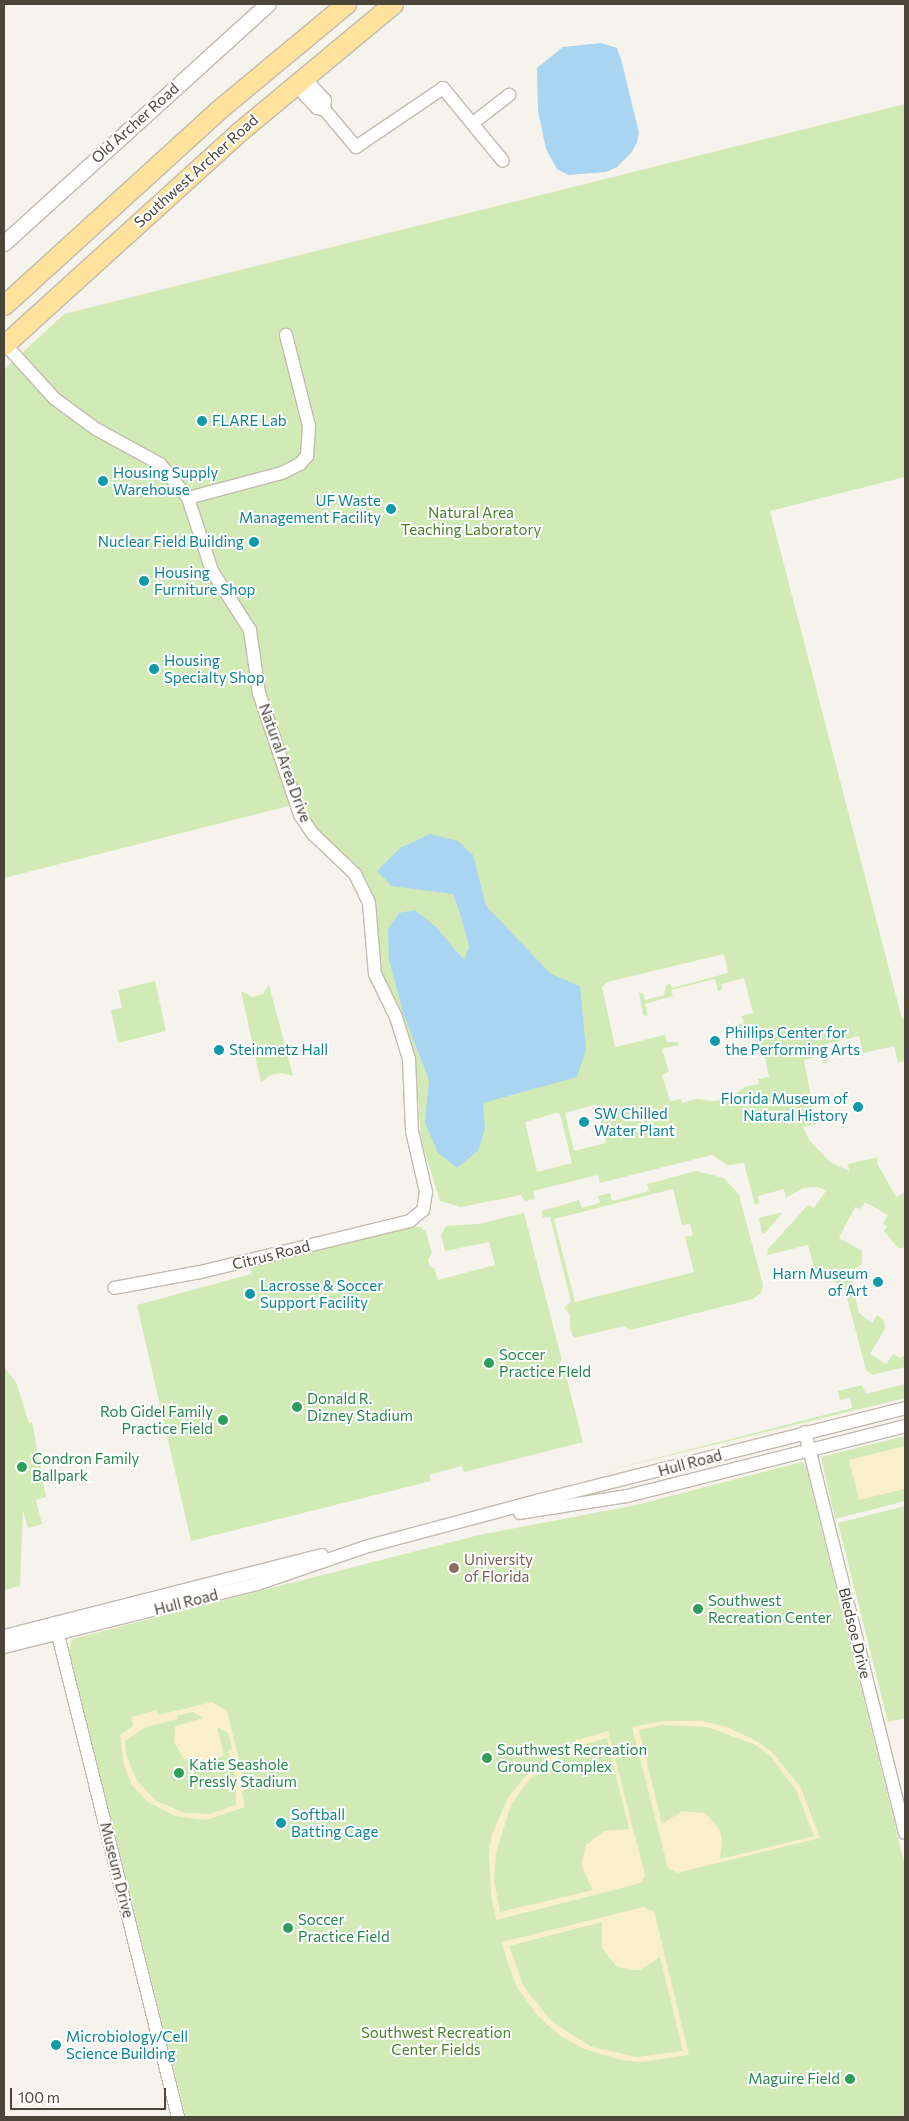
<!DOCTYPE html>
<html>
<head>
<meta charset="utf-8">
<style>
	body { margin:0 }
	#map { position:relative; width:909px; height:2121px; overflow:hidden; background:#f6f3ec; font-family:Commissioner,sans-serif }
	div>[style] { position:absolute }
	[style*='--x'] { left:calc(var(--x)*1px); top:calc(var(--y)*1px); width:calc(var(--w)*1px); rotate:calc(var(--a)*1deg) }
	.green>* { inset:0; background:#d2eab5 }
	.sand>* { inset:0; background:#f9efc9 }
	.water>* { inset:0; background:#a9d4f2 }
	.roads { filter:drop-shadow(1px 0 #c2bbae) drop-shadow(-1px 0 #c2bbae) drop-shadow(0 1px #c2bbae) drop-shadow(0 -1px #c2bbae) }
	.minor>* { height:12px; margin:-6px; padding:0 6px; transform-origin:6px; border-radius:6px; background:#fff }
	.tertiary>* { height:15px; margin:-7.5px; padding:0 7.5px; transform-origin:7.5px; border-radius:7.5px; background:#fff }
	.primary>* { height:19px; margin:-9.5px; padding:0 9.5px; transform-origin:9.5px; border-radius:9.5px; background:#ffe39c }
	.dots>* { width:14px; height:14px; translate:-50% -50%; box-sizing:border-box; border:2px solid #fff; border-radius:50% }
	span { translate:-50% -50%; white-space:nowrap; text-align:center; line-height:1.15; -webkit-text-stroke:4px #fff; paint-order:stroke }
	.street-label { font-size:15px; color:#4b4439 }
	.culture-label { font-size:15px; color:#0d838f }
	.left { translate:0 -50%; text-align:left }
	.right { translate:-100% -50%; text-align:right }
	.park-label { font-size:15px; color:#4a7f2a }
	.leisure-label { font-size:15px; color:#27864d }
	.education-label { font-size:15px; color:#785e54 }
	.frame { position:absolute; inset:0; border:5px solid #4b4439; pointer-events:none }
	.scale { position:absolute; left:10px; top:2088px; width:156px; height:22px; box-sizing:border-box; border:2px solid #4b4439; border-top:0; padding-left:6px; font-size:15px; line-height:18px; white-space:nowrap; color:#4b4439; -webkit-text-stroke:4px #fff; paint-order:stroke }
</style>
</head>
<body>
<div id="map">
	<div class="green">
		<div style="clip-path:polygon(evenodd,905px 104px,905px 477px,770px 511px,902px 1019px,905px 1018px,905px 1061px,898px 1063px,894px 1046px,863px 1053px,859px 1036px,824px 1045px,828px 1062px,823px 1064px,821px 1056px,804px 1060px,816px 1124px,803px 1127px,810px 1141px,830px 1162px,849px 1171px,848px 1164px,878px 1157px,877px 1163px,896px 1197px,905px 1192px,905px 1248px,898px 1248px,884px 1231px,887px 1226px,883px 1224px,888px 1215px,865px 1202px,860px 1209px,855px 1207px,839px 1238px,862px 1251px,862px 1265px,849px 1271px,859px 1313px,872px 1323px,877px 1315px,884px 1320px,885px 1329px,870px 1354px,886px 1364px,893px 1354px,900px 1358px,905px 1356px,905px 1367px,872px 1375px,866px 1370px,845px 1290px,835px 1282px,817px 1279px,808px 1245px,767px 1255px,768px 1249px,808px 1205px,814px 1208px,826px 1191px,818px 1187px,803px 1188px,786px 1198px,784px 1189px,758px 1196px,759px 1203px,755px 1205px,744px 1163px,727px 1165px,712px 1155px,600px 1183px,598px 1175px,533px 1191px,535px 1199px,525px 1201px,521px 1195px,461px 1207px,440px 1201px,421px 1140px,415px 1056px,381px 972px,374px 902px,363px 876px,311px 823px,301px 803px,4px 878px,4px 370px,64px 314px,905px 104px,724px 954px,728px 973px,672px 988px,670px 984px,666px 985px,664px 995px,645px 1000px,643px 993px,639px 993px,643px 1015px,648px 1016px,645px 1004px,673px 996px,671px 990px,715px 979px,718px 991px,722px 990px,721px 984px,744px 978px,753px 1013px,742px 1016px,744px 1023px,733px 1026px,734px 1031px,750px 1027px,756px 1049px,762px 1048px,764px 1053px,769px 1077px,758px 1079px,759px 1084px,745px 1087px,730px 1098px,714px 1101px,696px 1099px,682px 1103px,681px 1099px,670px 1101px,662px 1075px,669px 1072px,662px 1049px,679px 1045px,678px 1042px,667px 1042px,665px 1035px,615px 1047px,602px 987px,607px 982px,724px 954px,905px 104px,597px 1104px,606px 1143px,574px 1151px,565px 1113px,597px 1104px,905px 104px,556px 1113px,560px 1114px,572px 1163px,537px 1172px,525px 1122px,556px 1113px)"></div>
		<div style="clip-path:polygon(155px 981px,166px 1031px,118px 1043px,111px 1010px,122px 1008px,118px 990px)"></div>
		<div style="clip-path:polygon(269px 985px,293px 1076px,282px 1073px,270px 1075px,261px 1083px,241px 991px,252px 997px,263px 994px)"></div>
		<div style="clip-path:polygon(evenodd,696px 1171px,724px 1178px,739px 1195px,763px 1285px,761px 1293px,753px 1299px,630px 1330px,624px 1326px,574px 1338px,570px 1329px,570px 1314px,564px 1308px,571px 1302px,550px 1217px,542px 1218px,542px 1211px,579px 1200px,582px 1208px,600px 1203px,598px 1196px,610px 1193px,612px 1201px,649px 1191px,647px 1184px,696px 1171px,673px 1189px,682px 1225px,690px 1224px,693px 1235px,685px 1237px,694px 1272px,575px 1302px,554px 1219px,673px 1189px)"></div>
		<div style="clip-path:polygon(783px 1212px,765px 1233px,762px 1234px,759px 1218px)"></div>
		<div style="clip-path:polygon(524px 1213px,583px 1442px,464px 1472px,461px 1466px,429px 1475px,431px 1481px,191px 1541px,137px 1305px,251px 1274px,253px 1278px,250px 1266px,412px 1226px,421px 1227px,426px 1232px,432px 1253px,428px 1260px,430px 1267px,434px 1268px,438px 1280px,495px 1265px,489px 1242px,445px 1251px,441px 1235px,446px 1226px,478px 1224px)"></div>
		<div style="clip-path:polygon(4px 1367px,16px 1382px,29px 1423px,32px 1422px,46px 1497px,36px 1500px,42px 1524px,28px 1528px,23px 1510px,20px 1586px,4px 1590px)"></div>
		<div style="clip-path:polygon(905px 1384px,905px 1398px,594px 1474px,852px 1408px,850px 1397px,840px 1400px,838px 1391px,862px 1385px,866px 1394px)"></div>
		<div style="clip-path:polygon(905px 1436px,905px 1501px,835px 1519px,821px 1457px)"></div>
		<div style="clip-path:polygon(802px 1462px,806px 1467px,905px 1866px,905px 2117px,186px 2117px,69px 1651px,72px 1639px,479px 1535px,636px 1505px)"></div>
		<div style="clip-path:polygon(905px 1506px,905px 1718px,888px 1722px,838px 1523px)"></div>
	</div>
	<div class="sand">
		<div style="clip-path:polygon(905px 1446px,905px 1489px,859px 1500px,849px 1460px)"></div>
		<div style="clip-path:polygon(evenodd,212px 1702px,227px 1711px,246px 1788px,242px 1793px,245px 1807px,206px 1820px,175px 1816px,148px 1802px,132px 1785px,124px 1766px,120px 1735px,133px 1726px,131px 1717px,156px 1710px,158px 1715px,212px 1702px,193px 1712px,203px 1718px,175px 1726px,174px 1742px,184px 1759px,204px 1765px,224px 1755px,217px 1727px,228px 1733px,232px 1748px,228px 1750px,236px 1781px,236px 1805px,210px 1814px,184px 1813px,155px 1800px,136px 1779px,126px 1754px,125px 1741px,146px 1727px,178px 1719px,177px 1716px,193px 1712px)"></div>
		<div style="clip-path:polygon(evenodd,663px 1721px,702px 1721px,727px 1727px,755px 1740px,772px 1752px,801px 1788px,820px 1838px,677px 1873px,668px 1868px,632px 1727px,663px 1721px,663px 1725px,707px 1727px,754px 1744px,770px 1756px,796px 1790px,814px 1836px,720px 1859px,722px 1841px,720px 1830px,705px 1813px,682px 1811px,662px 1824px,639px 1730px,663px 1725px)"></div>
		<div style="clip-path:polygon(evenodd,608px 1731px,645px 1875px,641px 1883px,496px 1920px,491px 1895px,489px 1853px,492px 1834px,508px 1798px,528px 1773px,557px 1751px,581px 1739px,608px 1731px,607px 1738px,629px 1829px,604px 1831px,586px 1845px,581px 1865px,593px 1890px,500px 1912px,494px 1880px,496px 1853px,511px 1805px,529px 1780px,554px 1760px,582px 1745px,607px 1738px)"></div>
		<div style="clip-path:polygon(evenodd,643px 1907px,654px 1911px,689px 2055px,640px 2062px,621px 2060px,582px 2048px,559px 2035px,537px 2015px,517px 1987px,507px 1961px,502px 1942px,643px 1907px,602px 1922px,602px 1948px,616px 1966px,629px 1970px,640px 1970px,660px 1957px,683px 2051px,636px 2057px,592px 2047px,552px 2022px,524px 1987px,509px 1946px,602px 1922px)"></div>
	</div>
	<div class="water">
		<div style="clip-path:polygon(601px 43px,617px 48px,621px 59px,639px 133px,637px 142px,632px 152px,617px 167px,606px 172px,568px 175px,557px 169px,546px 149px,538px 111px,537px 68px,563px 47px)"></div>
		<div style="clip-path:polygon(430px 834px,458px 841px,473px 855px,486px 906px,551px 974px,580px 986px,586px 1050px,577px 1077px,483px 1103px,485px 1129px,478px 1151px,457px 1168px,438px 1153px,425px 1123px,429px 1080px,404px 1015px,389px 960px,388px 929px,399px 913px,415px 910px,436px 927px,464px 960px,469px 947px,461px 916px,453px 894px,392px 886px,377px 871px,400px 848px)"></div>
	</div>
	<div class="roads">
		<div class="minor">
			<div style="--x:299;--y:80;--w:9;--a:13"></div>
			<div style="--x:308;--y:82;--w:25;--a:47"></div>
			<div style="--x:325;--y:100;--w:9;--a:96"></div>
			<div style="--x:324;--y:109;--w:7;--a:-172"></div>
			<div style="--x:317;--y:108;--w:19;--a:-133"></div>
			<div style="--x:304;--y:94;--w:15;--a:-110"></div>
			<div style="--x:324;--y:109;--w:50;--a:49.9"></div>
			<div style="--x:356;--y:147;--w:105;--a:-34.1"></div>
			<div style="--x:443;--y:88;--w:94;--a:50.6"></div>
			<div style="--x:473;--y:123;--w:46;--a:-37.9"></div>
			<div style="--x:4;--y:343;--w:76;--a:47.7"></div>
			<div style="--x:55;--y:399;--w:51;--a:36.2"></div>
			<div style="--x:96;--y:429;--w:73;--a:28.7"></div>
			<div style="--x:160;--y:464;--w:44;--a:50.5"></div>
			<div style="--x:188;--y:498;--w:77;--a:71.8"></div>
			<div style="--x:212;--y:571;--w:70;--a:57.2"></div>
			<div style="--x:250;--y:630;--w:64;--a:81.9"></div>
			<div style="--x:259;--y:693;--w:129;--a:71.4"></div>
			<div style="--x:300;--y:815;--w:23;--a:56"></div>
			<div style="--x:313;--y:834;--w:58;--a:43.6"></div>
			<div style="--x:355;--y:874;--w:32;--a:64"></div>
			<div style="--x:369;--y:903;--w:71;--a:85.2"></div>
			<div style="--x:375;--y:974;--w:48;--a:64"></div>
			<div style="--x:396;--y:1017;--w:44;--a:72.8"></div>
			<div style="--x:409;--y:1059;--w:72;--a:87.6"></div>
			<div style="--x:412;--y:1131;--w:63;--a:77.1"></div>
			<div style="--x:426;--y:1192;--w:18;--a:99"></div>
			<div style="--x:423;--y:1210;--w:17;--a:140"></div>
			<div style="--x:410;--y:1221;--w:216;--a:166.3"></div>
			<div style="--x:200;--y:1272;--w:87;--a:169.5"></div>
			<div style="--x:188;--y:498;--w:97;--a:-14.9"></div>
			<div style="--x:282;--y:473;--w:20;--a:-27"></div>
			<div style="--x:300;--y:464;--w:11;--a:-49"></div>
			<div style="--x:307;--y:456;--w:30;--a:-86"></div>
			<div style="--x:309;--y:426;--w:94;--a:-104.2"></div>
			<div style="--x:805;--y:1432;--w:413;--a:76"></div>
			<div style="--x:520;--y:1513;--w:108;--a:-9"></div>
			<div style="--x:627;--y:1496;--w:287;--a:-14.1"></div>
			<div style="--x:55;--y:1623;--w:509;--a:76.02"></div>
			<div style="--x:4;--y:1636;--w:328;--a:-14.3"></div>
			<div style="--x:4;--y:1647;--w:261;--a:-14"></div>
			<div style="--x:257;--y:1584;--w:114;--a:-18.9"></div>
			<div style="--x:365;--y:1547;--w:181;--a:-15"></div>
			<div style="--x:540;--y:1500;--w:376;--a:-14.1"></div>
		</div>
		<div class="tertiary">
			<div style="--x:4;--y:243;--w:356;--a:-42.2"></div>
		</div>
		<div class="primary">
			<div style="--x:4;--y:305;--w:288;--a:-42.3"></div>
			<div style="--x:217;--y:111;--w:168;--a:-39.7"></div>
			<div style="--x:4;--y:345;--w:319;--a:-42.2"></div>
			<div style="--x:240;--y:131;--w:199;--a:-39.7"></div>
		</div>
	</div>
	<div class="dots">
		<div style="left:202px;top:421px;background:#0f9aa8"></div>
		<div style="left:103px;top:481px;background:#0f9aa8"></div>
		<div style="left:391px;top:509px;background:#0f9aa8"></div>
		<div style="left:254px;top:542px;background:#0f9aa8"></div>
		<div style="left:144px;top:581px;background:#0f9aa8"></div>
		<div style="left:154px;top:669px;background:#0f9aa8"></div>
		<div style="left:715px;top:1041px;background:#0f9aa8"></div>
		<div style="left:219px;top:1050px;background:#0f9aa8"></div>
		<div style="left:858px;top:1107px;background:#0f9aa8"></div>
		<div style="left:584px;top:1122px;background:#0f9aa8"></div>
		<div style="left:878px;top:1282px;background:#0f9aa8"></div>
		<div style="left:250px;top:1294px;background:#0f9aa8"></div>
		<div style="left:489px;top:1363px;background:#2e9e5b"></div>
		<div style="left:297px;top:1407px;background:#2e9e5b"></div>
		<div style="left:223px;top:1420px;background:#2e9e5b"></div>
		<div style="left:22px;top:1467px;background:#2e9e5b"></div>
		<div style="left:454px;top:1568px;background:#8d6e63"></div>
		<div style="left:698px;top:1609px;background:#2e9e5b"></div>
		<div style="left:487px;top:1758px;background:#2e9e5b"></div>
		<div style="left:179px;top:1773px;background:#2e9e5b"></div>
		<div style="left:281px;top:1823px;background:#0f9aa8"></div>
		<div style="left:288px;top:1928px;background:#2e9e5b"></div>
		<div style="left:56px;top:2045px;background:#0f9aa8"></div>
		<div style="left:850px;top:2079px;background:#2e9e5b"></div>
	</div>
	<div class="street-label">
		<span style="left:135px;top:123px;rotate:-42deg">Old Archer Road</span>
		<span style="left:196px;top:171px;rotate:-42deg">Southwest Archer Road</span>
		<span style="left:285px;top:763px;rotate:70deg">Natural Area Drive</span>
		<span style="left:271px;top:1255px;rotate:-14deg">Citrus Road</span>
		<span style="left:690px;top:1463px;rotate:-15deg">Hull Road</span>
		<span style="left:186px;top:1602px;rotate:-14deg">Hull Road</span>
		<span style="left:855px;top:1633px;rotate:76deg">Bledsoe Drive</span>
		<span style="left:117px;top:1870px;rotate:76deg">Museum Drive</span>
	</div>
	<div class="culture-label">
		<span class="left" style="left:212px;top:421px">FLARE Lab</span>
		<span class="left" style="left:113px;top:481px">Housing Supply<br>Warehouse</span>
		<span class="right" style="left:381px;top:509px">UF Waste<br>Management Facility</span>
		<span class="right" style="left:244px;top:542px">Nuclear Field Building</span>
		<span class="left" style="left:154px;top:581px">Housing<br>Furniture Shop</span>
		<span class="left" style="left:164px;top:669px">Housing<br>Specialty Shop</span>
		<span class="left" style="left:725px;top:1041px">Phillips Center for<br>the Performing Arts</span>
		<span class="left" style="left:229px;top:1050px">Steinmetz Hall</span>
		<span class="right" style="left:848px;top:1107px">Florida Museum of<br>Natural History</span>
		<span class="left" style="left:594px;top:1122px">SW Chilled<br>Water Plant</span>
		<span class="right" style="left:868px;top:1282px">Harn Museum<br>of Art</span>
		<span class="left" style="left:260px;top:1294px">Lacrosse &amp; Soccer<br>Support Facility</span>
		<span class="left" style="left:291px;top:1823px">Softball<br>Batting Cage</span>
		<span class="left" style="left:66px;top:2045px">Microbiology/Cell<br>Science Building</span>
	</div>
	<div class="park-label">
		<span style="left:471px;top:521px">Natural Area<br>Teaching Laboratory</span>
		<span style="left:436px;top:2041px">Southwest Recreation<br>Center Fields</span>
	</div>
	<div class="leisure-label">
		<span class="left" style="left:499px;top:1363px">Soccer<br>Practice FIeld</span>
		<span class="left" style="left:307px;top:1407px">Donald R.<br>Dizney Stadium</span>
		<span class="right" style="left:213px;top:1420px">Rob Gidel Family<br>Practice Field</span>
		<span class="left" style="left:32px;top:1467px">Condron Family<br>Ballpark</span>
		<span class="left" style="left:708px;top:1609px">Southwest<br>Recreation Center</span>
		<span class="left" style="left:497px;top:1758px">Southwest Recreation<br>Ground Complex</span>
		<span class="left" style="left:189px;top:1773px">Katie Seashole<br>Pressly Stadium</span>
		<span class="left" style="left:298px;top:1928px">Soccer<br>Practice Field</span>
		<span class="right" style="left:840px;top:2079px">Maguire Field</span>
	</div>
	<div class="education-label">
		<span class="left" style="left:464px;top:1568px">University<br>of Florida</span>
	</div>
	<div class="frame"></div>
	<div class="scale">100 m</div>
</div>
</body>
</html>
